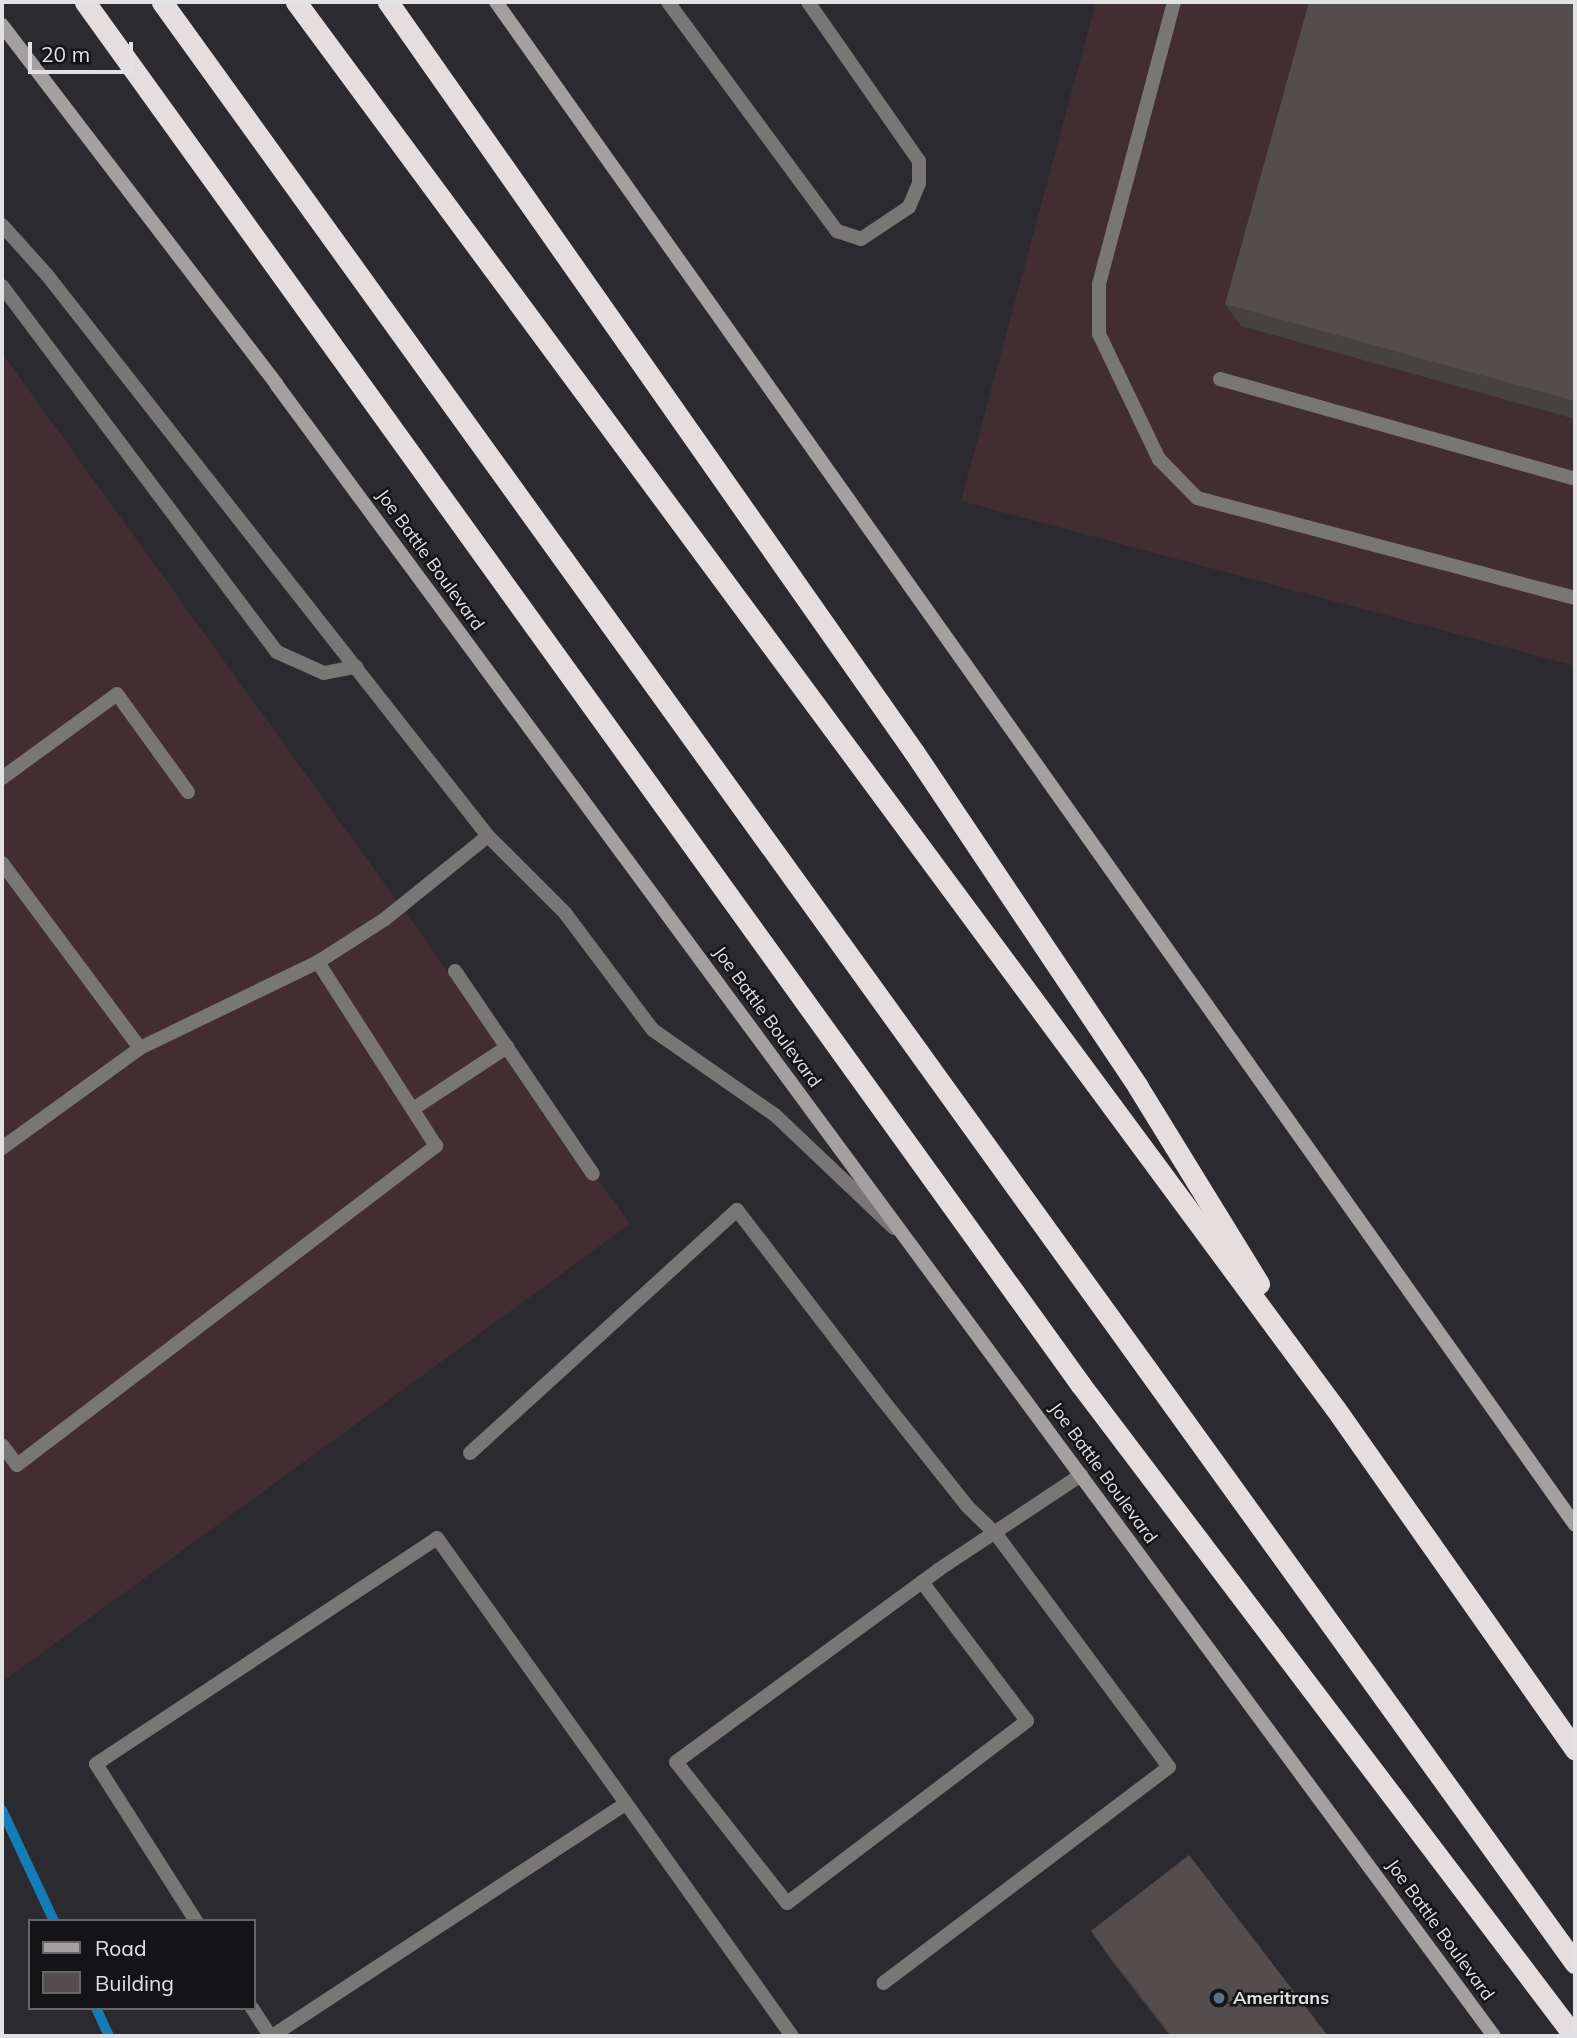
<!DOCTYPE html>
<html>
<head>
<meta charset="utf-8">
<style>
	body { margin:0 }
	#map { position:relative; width:1577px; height:2038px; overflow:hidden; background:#2b2b2f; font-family:Mulish,sans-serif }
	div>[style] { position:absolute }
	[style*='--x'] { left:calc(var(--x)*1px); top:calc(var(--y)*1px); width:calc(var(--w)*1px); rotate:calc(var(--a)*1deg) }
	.industrial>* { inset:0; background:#412d32 }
	.stream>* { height:10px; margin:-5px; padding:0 5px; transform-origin:5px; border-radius:5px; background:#147cb7 }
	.lane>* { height:14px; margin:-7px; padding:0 7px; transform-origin:7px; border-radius:7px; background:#797676 }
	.secondary>* { height:14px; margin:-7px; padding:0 7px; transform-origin:7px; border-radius:7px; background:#a4a0a0 }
	.highway>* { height:21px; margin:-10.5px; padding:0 10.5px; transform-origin:10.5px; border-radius:10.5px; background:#e5dede }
	.wall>* { inset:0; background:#474242 }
	.building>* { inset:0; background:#534d4d }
	.dots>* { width:19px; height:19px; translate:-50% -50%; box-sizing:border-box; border:4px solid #141416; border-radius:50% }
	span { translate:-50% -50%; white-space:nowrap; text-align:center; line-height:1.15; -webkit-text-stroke:5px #141416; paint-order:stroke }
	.street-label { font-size:18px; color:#e2e2e5 }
	.poi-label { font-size:18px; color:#e2e2e5; font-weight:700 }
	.left { translate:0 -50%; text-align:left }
	.frame { position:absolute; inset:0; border:4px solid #e2e2e5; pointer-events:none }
	.legend { position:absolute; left:28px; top:1919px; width:228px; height:91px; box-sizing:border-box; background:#141416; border:2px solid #666669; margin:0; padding:9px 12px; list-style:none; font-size:21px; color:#e2e2e5 }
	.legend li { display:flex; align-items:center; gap:14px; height:35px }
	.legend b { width:35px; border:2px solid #666669 }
	.scale { position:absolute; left:28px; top:42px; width:105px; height:32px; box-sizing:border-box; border:4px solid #e2e2e5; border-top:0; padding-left:9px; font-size:21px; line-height:24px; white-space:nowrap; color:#e2e2e5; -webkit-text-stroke:5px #141416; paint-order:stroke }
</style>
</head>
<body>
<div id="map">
	<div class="industrial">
		<div style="clip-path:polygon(1096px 2px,1575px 2px,1575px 666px,961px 501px)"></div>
		<div style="clip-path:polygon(2px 353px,630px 1224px,2px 1682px)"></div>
	</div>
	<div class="stream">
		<div style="--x:2;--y:1810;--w:123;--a:64.9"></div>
		<div style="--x:96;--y:2008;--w:31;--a:65"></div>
	</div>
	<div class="lane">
		<div style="--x:668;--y:2;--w:285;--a:53.6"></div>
		<div style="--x:837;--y:231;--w:25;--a:18"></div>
		<div style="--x:861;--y:239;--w:58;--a:-33.7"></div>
		<div style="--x:909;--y:207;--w:26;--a:-67"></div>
		<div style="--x:919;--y:183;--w:22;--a:-90"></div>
		<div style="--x:919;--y:161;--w:194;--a:-124.9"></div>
		<div style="--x:1174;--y:2;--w:292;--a:104.9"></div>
		<div style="--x:1099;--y:284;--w:50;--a:90"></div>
		<div style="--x:1099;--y:334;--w:139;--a:64.4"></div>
		<div style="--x:1159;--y:459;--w:54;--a:45.7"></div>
		<div style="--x:1197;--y:498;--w:391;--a:14.8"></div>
		<div style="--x:2;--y:225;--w:67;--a:48"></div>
		<div style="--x:47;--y:275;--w:714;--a:51.83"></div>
		<div style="--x:488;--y:836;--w:109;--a:45"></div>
		<div style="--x:565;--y:913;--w:146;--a:53.1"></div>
		<div style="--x:653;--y:1030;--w:149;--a:34.9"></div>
		<div style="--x:775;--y:1115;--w:164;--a:43.5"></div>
		<div style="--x:2;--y:286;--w:458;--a:53.1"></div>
		<div style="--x:277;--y:652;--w:51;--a:24.1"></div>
		<div style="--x:324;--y:673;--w:33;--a:-11"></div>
		<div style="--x:1220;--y:379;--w:369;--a:15.7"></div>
		<div style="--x:2;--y:778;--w:142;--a:-36.1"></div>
		<div style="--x:117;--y:694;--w:121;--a:54.1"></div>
		<div style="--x:2;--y:863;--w:231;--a:53.3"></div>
		<div style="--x:455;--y:971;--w:245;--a:55.8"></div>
		<div style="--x:413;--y:1109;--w:113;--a:-33.4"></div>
		<div style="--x:2;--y:1148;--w:170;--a:-35.9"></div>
		<div style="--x:140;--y:1048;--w:198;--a:-25.8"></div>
		<div style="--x:318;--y:962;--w:80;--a:-32.7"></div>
		<div style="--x:385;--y:919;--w:132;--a:-38.9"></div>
		<div style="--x:2;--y:1445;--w:25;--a:53"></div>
		<div style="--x:17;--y:1465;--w:527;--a:-37.28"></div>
		<div style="--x:436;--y:1146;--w:219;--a:-122.7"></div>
		<div style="--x:470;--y:1453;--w:361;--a:-42.3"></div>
		<div style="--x:737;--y:1210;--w:232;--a:52.5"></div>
		<div style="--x:878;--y:1394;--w:144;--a:51.5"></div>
		<div style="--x:968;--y:1507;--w:39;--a:44"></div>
		<div style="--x:996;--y:1534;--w:290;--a:53.4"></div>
		<div style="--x:1169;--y:1767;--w:358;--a:142.9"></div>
		<div style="--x:922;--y:1582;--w:174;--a:52.9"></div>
		<div style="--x:1027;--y:1721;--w:301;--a:142.8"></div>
		<div style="--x:787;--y:1903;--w:179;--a:-128.2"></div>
		<div style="--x:676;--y:1762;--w:325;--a:-36.2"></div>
		<div style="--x:938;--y:1570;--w:172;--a:-33.6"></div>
		<div style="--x:196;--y:1921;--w:186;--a:-122.5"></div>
		<div style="--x:96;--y:1764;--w:409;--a:-33.5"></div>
		<div style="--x:437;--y:1538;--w:612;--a:54.52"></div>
		<div style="--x:252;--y:2008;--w:33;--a:57"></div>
		<div style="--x:272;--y:2036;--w:421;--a:-33.3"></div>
	</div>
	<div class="secondary">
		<div style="--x:496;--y:2;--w:1866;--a:54.68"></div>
		<div style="--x:2;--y:25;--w:452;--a:52.6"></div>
		<div style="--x:276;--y:384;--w:2052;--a:53.6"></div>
	</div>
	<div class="highway">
		<div style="--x:85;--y:2;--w:1704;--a:54.24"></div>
		<div style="--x:1081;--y:1385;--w:817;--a:52.86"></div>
		<div style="--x:162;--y:2;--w:2417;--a:54.23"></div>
		<div style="--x:296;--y:2;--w:1748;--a:53.54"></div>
		<div style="--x:1335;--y:1408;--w:418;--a:54.9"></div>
		<div style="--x:388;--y:2;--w:916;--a:54.96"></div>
		<div style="--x:914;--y:752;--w:403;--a:56.2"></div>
		<div style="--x:1138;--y:1087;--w:231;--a:58.4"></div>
	</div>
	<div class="wall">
		<div style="clip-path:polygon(1575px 2px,1575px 419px,1241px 326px,1225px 304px)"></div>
		<div style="clip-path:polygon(1091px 1931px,1328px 2036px,1170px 2036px,1111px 1960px)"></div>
	</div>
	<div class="building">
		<div style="clip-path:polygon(1309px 2px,1575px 2px,1575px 401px,1225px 304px)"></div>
		<div style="clip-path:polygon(1189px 1855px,1328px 2036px,1172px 2036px,1091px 1931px)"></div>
	</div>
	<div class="dots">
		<div style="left:1219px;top:1998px;background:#5c6f8a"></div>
	</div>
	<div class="street-label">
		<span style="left:430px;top:560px;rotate:54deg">Joe Battle Boulevard</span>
		<span style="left:767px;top:1017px;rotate:54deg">Joe Battle Boulevard</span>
		<span style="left:1103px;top:1473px;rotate:54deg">Joe Battle Boulevard</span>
		<span style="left:1440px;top:1930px;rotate:54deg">Joe Battle Boulevard</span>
	</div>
	<div class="poi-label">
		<span class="left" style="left:1233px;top:1998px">Ameritrans</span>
	</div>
	<div class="frame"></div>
	<ul class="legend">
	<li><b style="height:9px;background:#a4a0a0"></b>Road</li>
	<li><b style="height:19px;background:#534d4d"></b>Building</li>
	</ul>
	<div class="scale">20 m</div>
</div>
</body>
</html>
